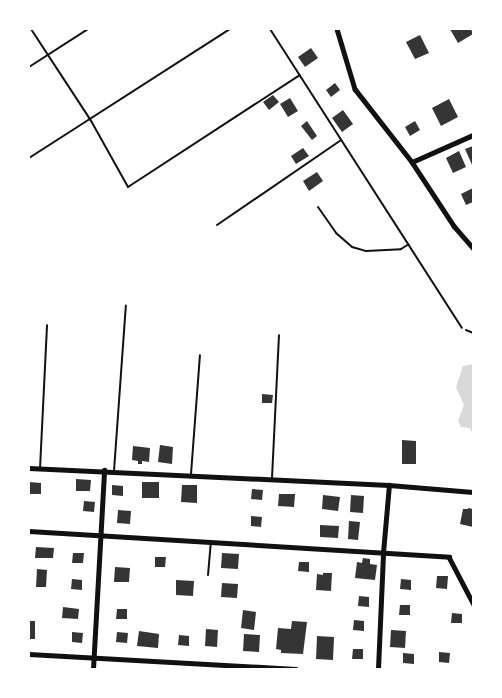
<!DOCTYPE html>
<html>
<head>
<meta charset="utf-8">
<style>
	body { margin:0 }
	#map { position:relative; width:502px; height:698px; overflow:hidden; background:#fff; font-family:"Golos Text",sans-serif }
	div>[style] { position:absolute }
	[style*='--x'] { left:calc(var(--x)*1px); top:calc(var(--y)*1px); width:calc(var(--w)*1px); rotate:calc(var(--a)*1deg) }
	.water>* { inset:0; background:#d9d9d9 }
	.building>* { inset:0; background:#353535 }
	.path>* { height:2px; margin:-1px; padding:0 1px; transform-origin:1px; border-radius:1px; background:#111 }
	.service>* { height:2px; margin:-1px; padding:0 1px; transform-origin:1px; border-radius:1px; background:#111 }
	.minor>* { height:4.5px; margin:-2.25px; padding:0 2.25px; transform-origin:2.25px; border-radius:2.25px; background:#111 }
	span { translate:-50% -50%; white-space:nowrap; text-align:center; line-height:1.15; -webkit-text-stroke:5px #fff; paint-order:stroke }
	.frame { position:absolute; inset:0; border:30px solid #fff; pointer-events:none }
</style>
</head>
<body>
<div id="map">
	<div class="water">
		<div style="clip-path:polygon(473px 364px,473px 435px,470px 428px,461px 427px,458px 421px,464px 405px,456px 387px,463px 366px)"></div>
	</div>
	<div class="building">
		<div style="clip-path:polygon(450px 29px,471px 29px,473px 34px,458px 43px)"></div>
		<div style="clip-path:polygon(420px 35px,429px 53px,415px 59px,406px 42px)"></div>
		<div style="clip-path:polygon(311px 48px,318px 58px,305px 67px,298px 57px)"></div>
		<div style="clip-path:polygon(335px 83px,340px 90px,331px 97px,326px 90px)"></div>
		<div style="clip-path:polygon(273px 95px,279px 102px,269px 110px,263px 102px)"></div>
		<div style="clip-path:polygon(290px 98px,298px 111px,288px 117px,280px 104px)"></div>
		<div style="clip-path:polygon(449px 99px,458px 117px,441px 126px,432px 108px)"></div>
		<div style="clip-path:polygon(343px 110px,353px 124px,342px 132px,332px 118px)"></div>
		<div style="clip-path:polygon(307px 121px,317px 136px,312px 140px,301px 126px)"></div>
		<div style="clip-path:polygon(415px 121px,420px 130px,410px 136px,405px 127px)"></div>
		<div style="clip-path:polygon(473px 146px,473px 167px,465px 149px)"></div>
		<div style="clip-path:polygon(303px 148px,309px 156px,296px 164px,291px 156px)"></div>
		<div style="clip-path:polygon(459px 151px,466px 167px,453px 173px,446px 158px)"></div>
		<div style="clip-path:polygon(317px 172px,323px 181px,309px 191px,303px 181px)"></div>
		<div style="clip-path:polygon(473px 188px,473px 202px,466px 205px,461px 194px)"></div>
		<div style="clip-path:polygon(262px 394px,273px 395px,272px 403px,262px 403px)"></div>
		<div style="clip-path:polygon(402px 440px,416px 441px,416px 464px,402px 464px)"></div>
		<div style="clip-path:polygon(160px 445px,173px 447px,172px 464px,158px 462px)"></div>
		<div style="clip-path:polygon(133px 446px,150px 448px,149px 462px,142px 461px,142px 464px,138px 464px,138px 461px,132px 460px)"></div>
		<div style="clip-path:polygon(76px 479px,91px 480px,90px 491px,76px 491px)"></div>
		<div style="clip-path:polygon(29px 482px,41px 483px,41px 494px,29px 494px)"></div>
		<div style="clip-path:polygon(142px 482px,159px 482px,159px 498px,142px 498px)"></div>
		<div style="clip-path:polygon(112px 485px,123px 486px,123px 496px,112px 495px)"></div>
		<div style="clip-path:polygon(182px 485px,197px 485px,197px 503px,181px 502px)"></div>
		<div style="clip-path:polygon(252px 489px,263px 490px,262px 500px,251px 499px)"></div>
		<div style="clip-path:polygon(279px 494px,295px 494px,294px 507px,278px 506px)"></div>
		<div style="clip-path:polygon(323px 495px,340px 497px,338px 511px,322px 509px)"></div>
		<div style="clip-path:polygon(351px 495px,364px 496px,363px 513px,350px 512px)"></div>
		<div style="clip-path:polygon(84px 501px,95px 502px,94px 512px,83px 511px)"></div>
		<div style="clip-path:polygon(468px 508px,473px 509px,473px 527px,460px 524px,463px 509px,468px 509px)"></div>
		<div style="clip-path:polygon(118px 510px,131px 511px,130px 524px,117px 523px)"></div>
		<div style="clip-path:polygon(251px 516px,262px 517px,261px 527px,251px 526px)"></div>
		<div style="clip-path:polygon(349px 521px,360px 522px,358px 540px,348px 539px)"></div>
		<div style="clip-path:polygon(320px 525px,339px 526px,338px 538px,320px 537px)"></div>
		<div style="clip-path:polygon(36px 547px,54px 548px,53px 558px,35px 558px)"></div>
		<div style="clip-path:polygon(73px 553px,84px 553px,83px 563px,72px 563px)"></div>
		<div style="clip-path:polygon(222px 553px,239px 554px,238px 569px,221px 568px)"></div>
		<div style="clip-path:polygon(155px 557px,166px 557px,165px 567px,155px 567px)"></div>
		<div style="clip-path:polygon(363px 558px,370px 559px,370px 564px,377px 565px,375px 580px,355px 578px,357px 562px,362px 563px)"></div>
		<div style="clip-path:polygon(299px 562px,309px 562px,309px 572px,298px 571px)"></div>
		<div style="clip-path:polygon(115px 567px,130px 568px,129px 582px,114px 582px)"></div>
		<div style="clip-path:polygon(37px 569px,47px 570px,46px 587px,36px 587px)"></div>
		<div style="clip-path:polygon(323px 573px,332px 573px,331px 591px,316px 590px,317px 574px,323px 575px)"></div>
		<div style="clip-path:polygon(437px 576px,448px 576px,447px 589px,436px 588px)"></div>
		<div style="clip-path:polygon(72px 579px,82px 580px,82px 590px,71px 589px)"></div>
		<div style="clip-path:polygon(401px 579px,411px 580px,411px 590px,400px 589px)"></div>
		<div style="clip-path:polygon(176px 580px,194px 581px,193px 596px,176px 595px)"></div>
		<div style="clip-path:polygon(222px 583px,238px 584px,237px 598px,221px 597px)"></div>
		<div style="clip-path:polygon(359px 596px,369px 597px,369px 607px,358px 606px)"></div>
		<div style="clip-path:polygon(400px 605px,410px 605px,410px 615px,399px 615px)"></div>
		<div style="clip-path:polygon(63px 607px,79px 609px,78px 619px,62px 618px)"></div>
		<div style="clip-path:polygon(117px 609px,127px 609px,127px 619px,116px 619px)"></div>
		<div style="clip-path:polygon(243px 610px,256px 612px,254px 630px,241px 628px)"></div>
		<div style="clip-path:polygon(452px 613px,462px 614px,462px 623px,451px 623px)"></div>
		<div style="clip-path:polygon(354px 620px,364px 621px,364px 631px,353px 630px)"></div>
		<div style="clip-path:polygon(29px 621px,35px 621px,35px 639px,29px 639px)"></div>
		<div style="clip-path:polygon(292px 621px,307px 622px,303px 654px,281px 653px,281px 650px,276px 649px,278px 628px,291px 629px)"></div>
		<div style="clip-path:polygon(206px 629px,218px 630px,217px 647px,205px 646px)"></div>
		<div style="clip-path:polygon(391px 630px,406px 631px,405px 648px,390px 647px)"></div>
		<div style="clip-path:polygon(139px 631px,159px 634px,158px 648px,137px 646px)"></div>
		<div style="clip-path:polygon(72px 632px,83px 633px,82px 643px,72px 642px)"></div>
		<div style="clip-path:polygon(117px 632px,128px 633px,127px 643px,116px 642px)"></div>
		<div style="clip-path:polygon(244px 634px,260px 635px,259px 652px,243px 651px)"></div>
		<div style="clip-path:polygon(179px 635px,189px 636px,189px 646px,178px 645px)"></div>
		<div style="clip-path:polygon(317px 636px,334px 637px,333px 660px,316px 659px)"></div>
		<div style="clip-path:polygon(353px 649px,363px 649px,363px 659px,352px 659px)"></div>
		<div style="clip-path:polygon(439px 652px,450px 653px,449px 663px,439px 662px)"></div>
		<div style="clip-path:polygon(403px 653px,414px 654px,414px 664px,403px 663px)"></div>
	</div>
	<div class="path">
		<div style="--x:466;--y:330;--w:8;--a:23"></div>
	</div>
	<div class="service">
		<div style="--x:31;--y:29;--w:108;--a:56.8"></div>
		<div style="--x:90;--y:119;--w:78;--a:60.8"></div>
		<div style="--x:128;--y:187;--w:205;--a:-33.1"></div>
		<div style="--x:270;--y:29;--w:355;--a:57.3"></div>
		<div style="--x:29;--y:67;--w:70;--a:-32.8"></div>
		<div style="--x:29;--y:158;--w:239;--a:-32.7"></div>
		<div style="--x:318;--y:207;--w:32;--a:55"></div>
		<div style="--x:336;--y:233;--w:21;--a:41"></div>
		<div style="--x:352;--y:247;--w:15;--a:16"></div>
		<div style="--x:366;--y:251;--w:35;--a:-3"></div>
		<div style="--x:401;--y:249;--w:9;--a:-32"></div>
		<div style="--x:217;--y:225;--w:150;--a:-34.4"></div>
		<div style="--x:40;--y:469;--w:144;--a:-87.2"></div>
		<div style="--x:114;--y:471;--w:166;--a:-85.9"></div>
		<div style="--x:191;--y:474;--w:119;--a:-85.7"></div>
		<div style="--x:272;--y:478;--w:143;--a:-87.2"></div>
		<div style="--x:208;--y:575;--w:32;--a:-85"></div>
	</div>
	<div class="minor">
		<div style="--x:337;--y:29;--w:63;--a:73.3"></div>
		<div style="--x:355;--y:89;--w:93;--a:52"></div>
		<div style="--x:412;--y:162;--w:77;--a:56.7"></div>
		<div style="--x:454;--y:226;--w:29;--a:49"></div>
		<div style="--x:412;--y:162;--w:67;--a:-23.9"></div>
		<div style="--x:29;--y:468;--w:360;--a:2.7"></div>
		<div style="--x:389;--y:485;--w:84;--a:4.8"></div>
		<div style="--x:29;--y:531;--w:421;--a:3.5"></div>
		<div style="--x:449;--y:557;--w:52;--a:62.4"></div>
		<div style="--x:29;--y:654;--w:267;--a:3.2"></div>
		<div style="--x:93;--y:669;--w:199;--a:-86.8"></div>
		<div style="--x:378;--y:669;--w:116;--a:-87.5"></div>
		<div style="--x:383;--y:553;--w:68;--a:-85"></div>
	</div>
	<div class="frame"></div>
</div>
</body>
</html>
